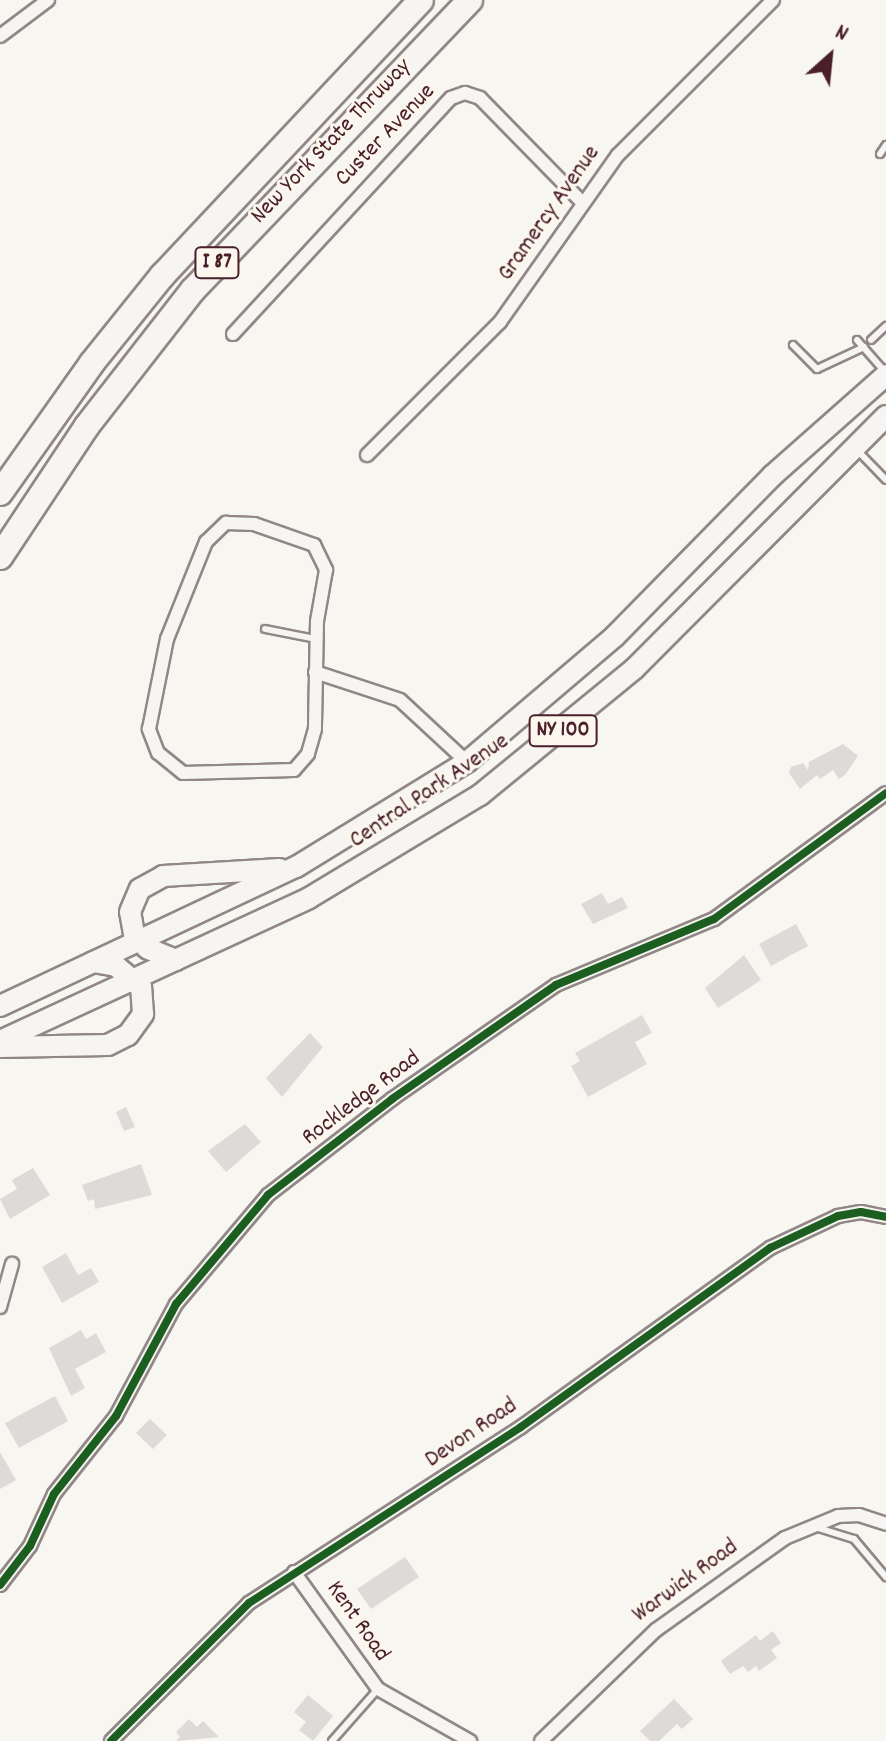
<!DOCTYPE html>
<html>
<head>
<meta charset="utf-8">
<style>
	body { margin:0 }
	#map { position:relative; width:886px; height:1741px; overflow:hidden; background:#f8f6f0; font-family:Dekko,sans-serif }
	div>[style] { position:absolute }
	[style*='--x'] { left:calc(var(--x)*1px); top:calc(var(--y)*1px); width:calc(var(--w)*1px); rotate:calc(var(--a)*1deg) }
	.building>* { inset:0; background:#dedad7 }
	.roads { filter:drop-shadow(2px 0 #918787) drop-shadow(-2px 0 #918787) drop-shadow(0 2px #918787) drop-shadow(0 -2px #918787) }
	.lane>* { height:6px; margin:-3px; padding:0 3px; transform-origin:3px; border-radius:3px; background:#f6f5f1 }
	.street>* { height:12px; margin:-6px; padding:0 6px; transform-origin:6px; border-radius:6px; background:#f6f5f1 }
	.primary>* { height:20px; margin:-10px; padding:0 10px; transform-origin:10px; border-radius:10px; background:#f6f5f1 }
	.highway>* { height:24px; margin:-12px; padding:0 12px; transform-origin:12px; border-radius:12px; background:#f6f5f1 }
	.cycleway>* { height:8px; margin:-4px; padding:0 4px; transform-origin:4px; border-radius:4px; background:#1b5e20 }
	span { translate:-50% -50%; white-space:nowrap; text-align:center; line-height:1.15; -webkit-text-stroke:6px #fbf7ec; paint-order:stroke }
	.shield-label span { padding:2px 6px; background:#fbf7ec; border:2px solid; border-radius:6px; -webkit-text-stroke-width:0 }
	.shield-label { font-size:22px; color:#4a1f2b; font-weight:700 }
	.street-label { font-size:24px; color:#4a1f2b }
	.north { position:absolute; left:790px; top:16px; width:80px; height:80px; -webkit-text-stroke:6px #fbf7ec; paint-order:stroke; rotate:27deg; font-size:22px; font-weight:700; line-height:32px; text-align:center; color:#4a1f2b }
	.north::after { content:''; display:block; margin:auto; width:28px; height:36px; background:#4a1f2b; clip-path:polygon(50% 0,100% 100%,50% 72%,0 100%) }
</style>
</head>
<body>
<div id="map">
	<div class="building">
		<div style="clip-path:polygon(843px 744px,858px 756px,845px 775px,839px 779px,833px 770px,820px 779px,817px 775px,800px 789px,789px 773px,791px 767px,803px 763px,808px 770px,809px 762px)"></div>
		<div style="clip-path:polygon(602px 893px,608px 904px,622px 897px,628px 908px,593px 924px,581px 904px)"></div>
		<div style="clip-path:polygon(796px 924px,808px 946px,771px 966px,759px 944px)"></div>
		<div style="clip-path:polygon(744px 955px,761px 980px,718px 1008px,705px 988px)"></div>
		<div style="clip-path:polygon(642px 1015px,652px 1033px,635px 1042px,647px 1064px,588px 1097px,571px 1066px,580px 1061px,575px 1053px)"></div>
		<div style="clip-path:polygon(310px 1033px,323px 1047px,282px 1097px,266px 1078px)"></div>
		<div style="clip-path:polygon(126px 1107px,135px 1127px,124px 1131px,116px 1112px)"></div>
		<div style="clip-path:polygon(245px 1124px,261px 1142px,226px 1172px,208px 1151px)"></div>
		<div style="clip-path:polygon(141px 1164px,152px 1195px,95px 1209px,94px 1199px,88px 1201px,82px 1185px)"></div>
		<div style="clip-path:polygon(33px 1168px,50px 1195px,10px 1219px,0 1199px,17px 1189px,12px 1180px)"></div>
		<div style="clip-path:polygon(66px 1253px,78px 1275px,91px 1268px,99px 1282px,62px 1303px,42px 1267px)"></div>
		<div style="clip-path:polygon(81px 1330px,86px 1339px,96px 1333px,106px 1352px,75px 1369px,85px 1388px,71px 1396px,49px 1348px)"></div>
		<div style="clip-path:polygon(55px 1396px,68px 1421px,19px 1448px,5px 1423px)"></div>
		<div style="clip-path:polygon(150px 1419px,167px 1435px,153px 1449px,136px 1433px)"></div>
		<div style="clip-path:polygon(0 1452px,16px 1480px,0 1489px)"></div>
		<div style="clip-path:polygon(405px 1557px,419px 1577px,371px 1609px,357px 1589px)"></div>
		<div style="clip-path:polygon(773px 1631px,781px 1643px,771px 1650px,777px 1658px,759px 1671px,756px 1666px,748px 1672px,743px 1666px,730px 1674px,721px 1661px,756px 1635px,760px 1641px)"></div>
		<div style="clip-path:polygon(308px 1695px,333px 1716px,313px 1741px,299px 1730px,306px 1722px,294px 1712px)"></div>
		<div style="clip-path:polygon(674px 1699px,693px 1719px,682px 1729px,677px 1724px,659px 1741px,650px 1741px,640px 1731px)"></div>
		<div style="clip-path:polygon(189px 1719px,197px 1727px,203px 1721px,219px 1737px,176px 1741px,180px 1737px,176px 1732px)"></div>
	</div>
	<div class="roads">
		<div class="lane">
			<div style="--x:880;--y:154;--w:11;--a:-56"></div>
			<div style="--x:857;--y:340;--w:44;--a:48.7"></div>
			<div style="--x:871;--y:340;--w:21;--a:-43"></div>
			<div style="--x:793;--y:345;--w:34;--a:45"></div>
			<div style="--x:817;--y:369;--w:52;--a:-25.1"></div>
			<div style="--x:856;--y:449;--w:43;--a:45.9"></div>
			<div style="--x:265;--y:629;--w:52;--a:11.1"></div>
			<div style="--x:815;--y:1527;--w:41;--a:17.1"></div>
			<div style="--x:854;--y:1539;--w:50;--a:49.9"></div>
			<div style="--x:332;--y:1741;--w:69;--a:-48.5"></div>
		</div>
		<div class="street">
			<div style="--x:0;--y:36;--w:60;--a:-36.9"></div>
			<div style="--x:233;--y:334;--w:321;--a:-47.3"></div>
			<div style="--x:451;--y:98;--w:15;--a:-20"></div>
			<div style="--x:465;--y:93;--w:16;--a:18"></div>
			<div style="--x:480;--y:98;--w:146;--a:45.6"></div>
			<div style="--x:367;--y:455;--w:188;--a:-45"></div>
			<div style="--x:500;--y:322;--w:204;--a:-54.8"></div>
			<div style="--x:618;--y:155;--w:219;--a:-45"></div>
			<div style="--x:226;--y:523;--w:28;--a:2"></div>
			<div style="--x:254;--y:524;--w:64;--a:19.3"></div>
			<div style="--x:314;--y:545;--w:28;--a:64"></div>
			<div style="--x:326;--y:570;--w:52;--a:100"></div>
			<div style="--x:317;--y:621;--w:108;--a:91.1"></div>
			<div style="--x:315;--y:729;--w:26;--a:106"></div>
			<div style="--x:308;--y:754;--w:21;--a:131"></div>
			<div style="--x:294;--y:770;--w:111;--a:178.5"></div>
			<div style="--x:183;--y:773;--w:32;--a:-141"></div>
			<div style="--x:158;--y:753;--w:26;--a:-111"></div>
			<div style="--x:149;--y:729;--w:92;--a:-78.7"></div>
			<div style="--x:167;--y:639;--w:105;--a:-68.1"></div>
			<div style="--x:206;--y:542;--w:28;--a:-44"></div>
			<div style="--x:315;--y:672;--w:89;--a:18.2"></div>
			<div style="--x:400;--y:700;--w:91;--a:42.8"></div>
			<div style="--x:0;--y:1307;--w:45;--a:-74.4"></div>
			<div style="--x:294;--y:1572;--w:144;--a:54.3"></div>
			<div style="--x:378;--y:1689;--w:106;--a:29.5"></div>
			<div style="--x:0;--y:1585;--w:49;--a:-52.4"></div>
			<div style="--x:30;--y:1546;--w:57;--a:-65.2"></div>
			<div style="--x:54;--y:1494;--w:100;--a:-51.5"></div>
			<div style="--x:116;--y:1416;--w:127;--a:-61.8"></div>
			<div style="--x:176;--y:1304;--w:143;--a:-49.8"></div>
			<div style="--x:268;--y:1195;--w:157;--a:-37.7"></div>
			<div style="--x:392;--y:1099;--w:200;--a:-34.8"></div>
			<div style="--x:556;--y:985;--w:171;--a:-22.7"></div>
			<div style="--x:714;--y:919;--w:213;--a:-36.2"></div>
			<div style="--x:111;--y:1741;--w:195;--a:-45"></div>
			<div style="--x:249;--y:1603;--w:324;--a:-32.9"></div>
			<div style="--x:521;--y:1427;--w:307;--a:-35.7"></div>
			<div style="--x:770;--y:1248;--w:75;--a:-25.2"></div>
			<div style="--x:838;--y:1216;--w:23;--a:-10"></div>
			<div style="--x:861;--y:1212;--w:25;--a:11"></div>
			<div style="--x:541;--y:1741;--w:160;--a:-44"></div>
			<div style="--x:656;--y:1630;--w:158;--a:-35.5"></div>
			<div style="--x:785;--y:1538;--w:57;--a:-22.5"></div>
			<div style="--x:838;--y:1516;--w:21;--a:-3"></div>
			<div style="--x:859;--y:1515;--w:28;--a:18"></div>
		</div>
		<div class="primary">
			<div style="--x:176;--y:960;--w:31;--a:-158"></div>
			<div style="--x:147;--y:948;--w:19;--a:-133"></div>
			<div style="--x:134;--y:934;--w:22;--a:-100"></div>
			<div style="--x:130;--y:912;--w:25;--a:-67"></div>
			<div style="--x:140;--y:889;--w:26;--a:-29"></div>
			<div style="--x:163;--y:876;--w:117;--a:-3.4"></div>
			<div style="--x:0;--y:1006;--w:327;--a:-25.2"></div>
			<div style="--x:296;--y:867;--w:201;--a:-31.6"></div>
			<div style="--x:467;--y:762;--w:194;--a:-40.4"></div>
			<div style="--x:615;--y:636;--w:224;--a:-45.5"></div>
			<div style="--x:772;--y:476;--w:152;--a:-41.5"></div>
			<div style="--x:0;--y:1041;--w:340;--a:-24.8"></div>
			<div style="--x:309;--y:898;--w:200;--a:-31.1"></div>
			<div style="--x:480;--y:795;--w:199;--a:-39.3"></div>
			<div style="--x:634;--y:669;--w:357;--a:-45.1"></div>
			<div style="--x:0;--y:1047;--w:108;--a:-1.1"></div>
			<div style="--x:108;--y:1045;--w:22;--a:-27"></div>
			<div style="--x:128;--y:1035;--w:26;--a:-54"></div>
			<div style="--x:143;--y:1014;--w:27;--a:-94"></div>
			<div style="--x:141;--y:987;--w:33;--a:-140"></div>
			<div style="--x:116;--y:966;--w:23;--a:-170"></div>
		</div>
		<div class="highway">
			<div style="--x:0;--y:493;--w:159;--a:-54.7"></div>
			<div style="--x:92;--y:363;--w:112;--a:-51.2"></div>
			<div style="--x:162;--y:276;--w:378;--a:-46.8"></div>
			<div style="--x:0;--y:557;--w:157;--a:-56.4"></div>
			<div style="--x:87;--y:426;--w:172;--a:-52.1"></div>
			<div style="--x:193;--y:290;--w:401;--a:-46.3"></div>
		</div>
	</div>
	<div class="cycleway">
		<div style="--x:0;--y:1585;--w:49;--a:-52.4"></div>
		<div style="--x:30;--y:1546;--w:57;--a:-65.2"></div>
		<div style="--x:54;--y:1494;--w:100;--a:-51.5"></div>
		<div style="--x:116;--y:1416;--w:127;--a:-61.8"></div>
		<div style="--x:176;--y:1304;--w:143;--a:-49.8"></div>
		<div style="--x:268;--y:1195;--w:157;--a:-37.7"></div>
		<div style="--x:392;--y:1099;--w:200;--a:-34.8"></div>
		<div style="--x:556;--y:985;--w:171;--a:-22.7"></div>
		<div style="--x:714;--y:919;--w:213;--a:-36.2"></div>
		<div style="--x:111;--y:1741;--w:195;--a:-45"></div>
		<div style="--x:249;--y:1603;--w:324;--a:-32.9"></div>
		<div style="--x:521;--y:1427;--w:307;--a:-35.7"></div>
		<div style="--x:770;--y:1248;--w:75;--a:-25.2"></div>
		<div style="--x:838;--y:1216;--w:23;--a:-10"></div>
		<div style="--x:861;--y:1212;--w:25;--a:11"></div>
	</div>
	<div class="shield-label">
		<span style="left:217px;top:263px">I 87</span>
		<span style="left:563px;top:731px">NY 100</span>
	</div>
	<div class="street-label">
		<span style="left:386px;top:136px;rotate:-46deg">Custer Avenue</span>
		<span style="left:332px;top:142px;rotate:-46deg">New York State Thruway</span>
		<span style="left:550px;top:214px;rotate:-55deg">Gramercy Avenue</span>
		<span style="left:430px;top:792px;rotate:-34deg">Central Park Avenue</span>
		<span style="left:362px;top:1099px;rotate:-37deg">Rockledge Road</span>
		<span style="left:472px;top:1434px;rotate:-34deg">Devon Road</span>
		<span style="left:686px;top:1582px;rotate:-36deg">Warwick Road</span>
		<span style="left:357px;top:1622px;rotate:55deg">Kent Road</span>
	</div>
	<div class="north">N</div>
</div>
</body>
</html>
